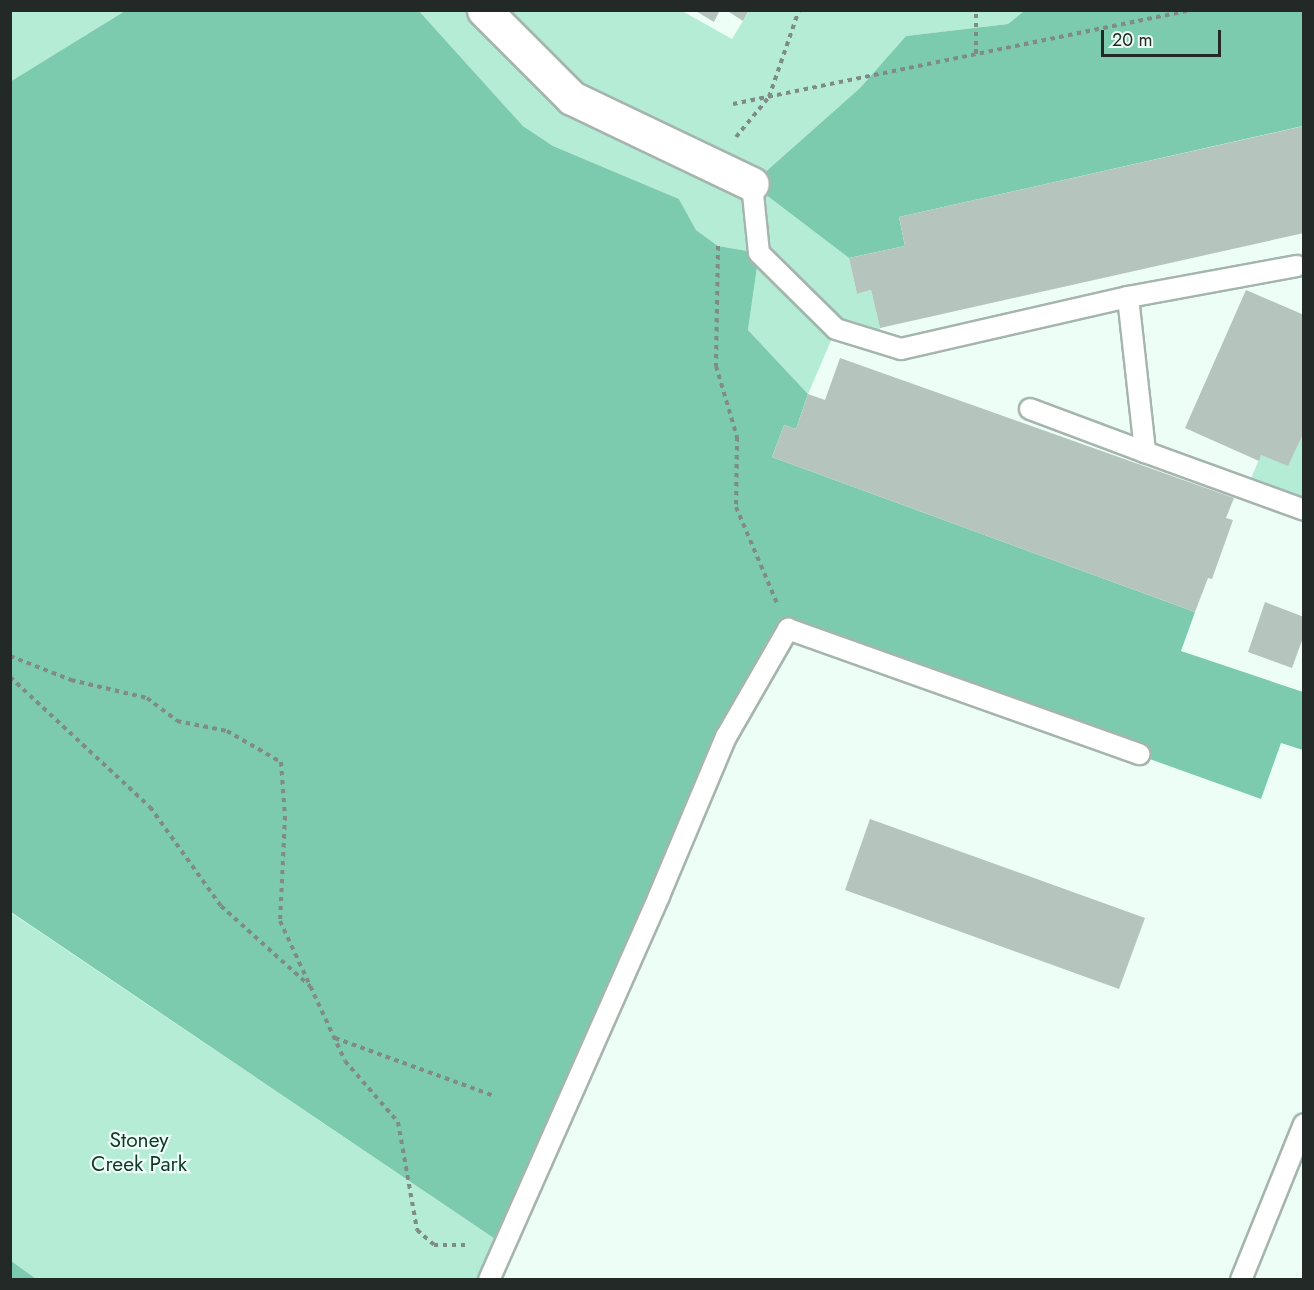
<!DOCTYPE html>
<html>
<head>
<meta charset="utf-8">
<style>
	body { margin:0 }
	#map { position:relative; width:1314px; height:1290px; overflow:hidden; background:#ecfef6; font-family:Jost,sans-serif }
	div>[style] { position:absolute }
	[style*='--x'] { left:calc(var(--x)*1px); top:calc(var(--y)*1px); width:calc(var(--w)*1px); rotate:calc(var(--a)*1deg) }
	.green>* { inset:0; background:#b5ecd6 }
	.forest>* { inset:0; background:#7dcbae }
	.building>* { inset:0; background:#b5c5be }
	.path>* { height:4px; margin-top:-2px; transform-origin:0; background:repeating-linear-gradient(90deg,#7f8b86 0 4.5px,transparent 0 9px) }
	.roads { filter:drop-shadow(2px 0 #a5b5ae) drop-shadow(-2px 0 #a5b5ae) drop-shadow(0 2px #a5b5ae) drop-shadow(0 -2px #a5b5ae) }
	.service>* { height:20px; margin:-10px; padding:0 10px; transform-origin:10px; border-radius:10px; background:#fff }
	.minor>* { height:33px; margin:-16.5px; padding:0 16.5px; transform-origin:16.5px; border-radius:16.5px; background:#fff }
	span { translate:-50% -50%; white-space:nowrap; text-align:center; line-height:1.15; -webkit-text-stroke:4.5px #ecfef6; paint-order:stroke }
	.park-label { font-size:21px; color:#13372a }
	.frame { position:absolute; inset:0; border:12px solid #232927; pointer-events:none }
	.scale { position:absolute; left:1101px; top:30px; width:120px; height:27px; box-sizing:border-box; border:3px solid #232927; border-top:0; padding-left:8px; font-size:18px; line-height:21px; white-space:nowrap; color:#232927; -webkit-text-stroke:4px #ecfef6; paint-order:stroke }
</style>
</head>
<body>
<div id="map">
	<div class="green">
		<div style="clip-path:polygon(11px 11px,125px 11px,11px 82px)"></div>
		<div style="clip-path:polygon(419px 11px,682px 11px,732px 39px,749px 11px,1024px 11px,1008px 24px,906px 36px,860px 88px,752px 184px,849px 258px,857px 294px,871px 290px,880px 328px,876px 342px,836px 329px,808px 394px,748px 330px,759px 253px,718px 246px,696px 230px,679px 199px,553px 146px,523px 126px)"></div>
		<div style="clip-path:polygon(1303px 432px,1303px 510px,1246px 490px,1261px 455px,1288px 465px)"></div>
		<div style="clip-path:polygon(10px 912px,504px 1245px,488px 1279px,11px 1279px)"></div>
	</div>
	<div class="forest">
		<div style="clip-path:polygon(125px 11px,419px 11px,523px 126px,553px 146px,679px 199px,696px 230px,718px 246px,759px 253px,748px 330px,808px 394px,796px 429px,784px 425px,772px 457px,1195px 612px,1181px 651px,1303px 692px,1303px 750px,1281px 743px,1261px 799px,788px 629px,726px 737px,504px 1245px,11px 912px,10px 82px)"></div>
		<div style="clip-path:polygon(1024px 11px,1303px 11px,1303px 126px,899px 217px,905px 246px,849px 258px,752px 184px,860px 88px,906px 36px,1008px 24px)"></div>
		<div style="clip-path:polygon(11px 1261px,36px 1279px,11px 1279px)"></div>
	</div>
	<div class="building">
		<div style="clip-path:polygon(694px 10px,720px 10px,714px 22px)"></div>
		<div style="clip-path:polygon(726px 10px,749px 10px,743px 21px)"></div>
		<div style="clip-path:polygon(1304px 126px,1304px 233px,880px 328px,871px 290px,857px 294px,849px 258px,905px 246px,899px 217px)"></div>
		<div style="clip-path:polygon(1246px 290px,1304px 315px,1304px 432px,1288px 466px,1261px 455px,1259px 461px,1185px 428px)"></div>
		<div style="clip-path:polygon(840px 358px,1234px 498px,1226px 518px,1233px 520px,1212px 579px,1208px 578px,1195px 612px,772px 457px,784px 425px,796px 429px,808px 394px,825px 400px)"></div>
		<div style="clip-path:polygon(1265px 602px,1304px 617px,1304px 635px,1292px 668px,1248px 652px)"></div>
		<div style="clip-path:polygon(870px 819px,1145px 918px,1119px 989px,845px 890px)"></div>
	</div>
	<div class="path">
		<div style="--x:976;--y:54;--w:44;--a:-90"></div>
		<div style="--x:733;--y:104;--w:469;--a:-11.6"></div>
		<div style="--x:736;--y:137;--w:52;--a:-50.5"></div>
		<div style="--x:769;--y:97;--w:92;--a:-71"></div>
		<div style="--x:718;--y:246;--w:120;--a:91"></div>
		<div style="--x:716;--y:366;--w:74;--a:73.5"></div>
		<div style="--x:737;--y:437;--w:70;--a:90.8"></div>
		<div style="--x:736;--y:507;--w:104;--a:66.9"></div>
		<div style="--x:10;--y:656;--w:66;--a:21.5"></div>
		<div style="--x:71;--y:680;--w:78;--a:13.3"></div>
		<div style="--x:147;--y:698;--w:38;--a:37"></div>
		<div style="--x:177;--y:721;--w:51;--a:11.3"></div>
		<div style="--x:227;--y:731;--w:62;--a:29.9"></div>
		<div style="--x:281;--y:762;--w:54;--a:85.8"></div>
		<div style="--x:285;--y:816;--w:105;--a:92.7"></div>
		<div style="--x:280;--y:921;--w:154;--a:65.1"></div>
		<div style="--x:345;--y:1061;--w:81;--a:49"></div>
		<div style="--x:398;--y:1122;--w:110;--a:80"></div>
		<div style="--x:417;--y:1230;--w:23;--a:41"></div>
		<div style="--x:434;--y:1245;--w:36;--a:0"></div>
		<div style="--x:10;--y:677;--w:191;--a:42.9"></div>
		<div style="--x:150;--y:807;--w:122;--a:54.4"></div>
		<div style="--x:221;--y:906;--w:120;--a:42"></div>
		<div style="--x:335;--y:1038;--w:167;--a:20"></div>
	</div>
	<div class="roads">
		<div class="service">
			<div style="--x:752;--y:184;--w:69;--a:84.2"></div>
			<div style="--x:759;--y:253;--w:108;--a:44.6"></div>
			<div style="--x:836;--y:329;--w:68;--a:17.1"></div>
			<div style="--x:901;--y:349;--w:233;--a:-12.9"></div>
			<div style="--x:1128;--y:297;--w:156;--a:83.7"></div>
			<div style="--x:1145;--y:452;--w:169;--a:20"></div>
			<div style="--x:1128;--y:297;--w:172;--a:-10.4"></div>
			<div style="--x:1030;--y:409;--w:123;--a:20.5"></div>
			<div style="--x:489;--y:1280;--w:420;--a:-66.1"></div>
			<div style="--x:659;--y:896;--w:173;--a:-67.2"></div>
			<div style="--x:726;--y:737;--w:125;--a:-60.1"></div>
			<div style="--x:788;--y:629;--w:373;--a:19.6"></div>
			<div style="--x:1241;--y:1280;--w:168;--a:-68"></div>
		</div>
		<div class="minor">
			<div style="--x:484;--y:10;--w:124;--a:45"></div>
			<div style="--x:572;--y:98;--w:199;--a:25.5"></div>
		</div>
	</div>
	<div class="park-label">
		<span style="left:139px;top:1152px">Stoney<br>Creek Park</span>
	</div>
	<div class="frame"></div>
	<div class="scale">20 m</div>
</div>
</body>
</html>
